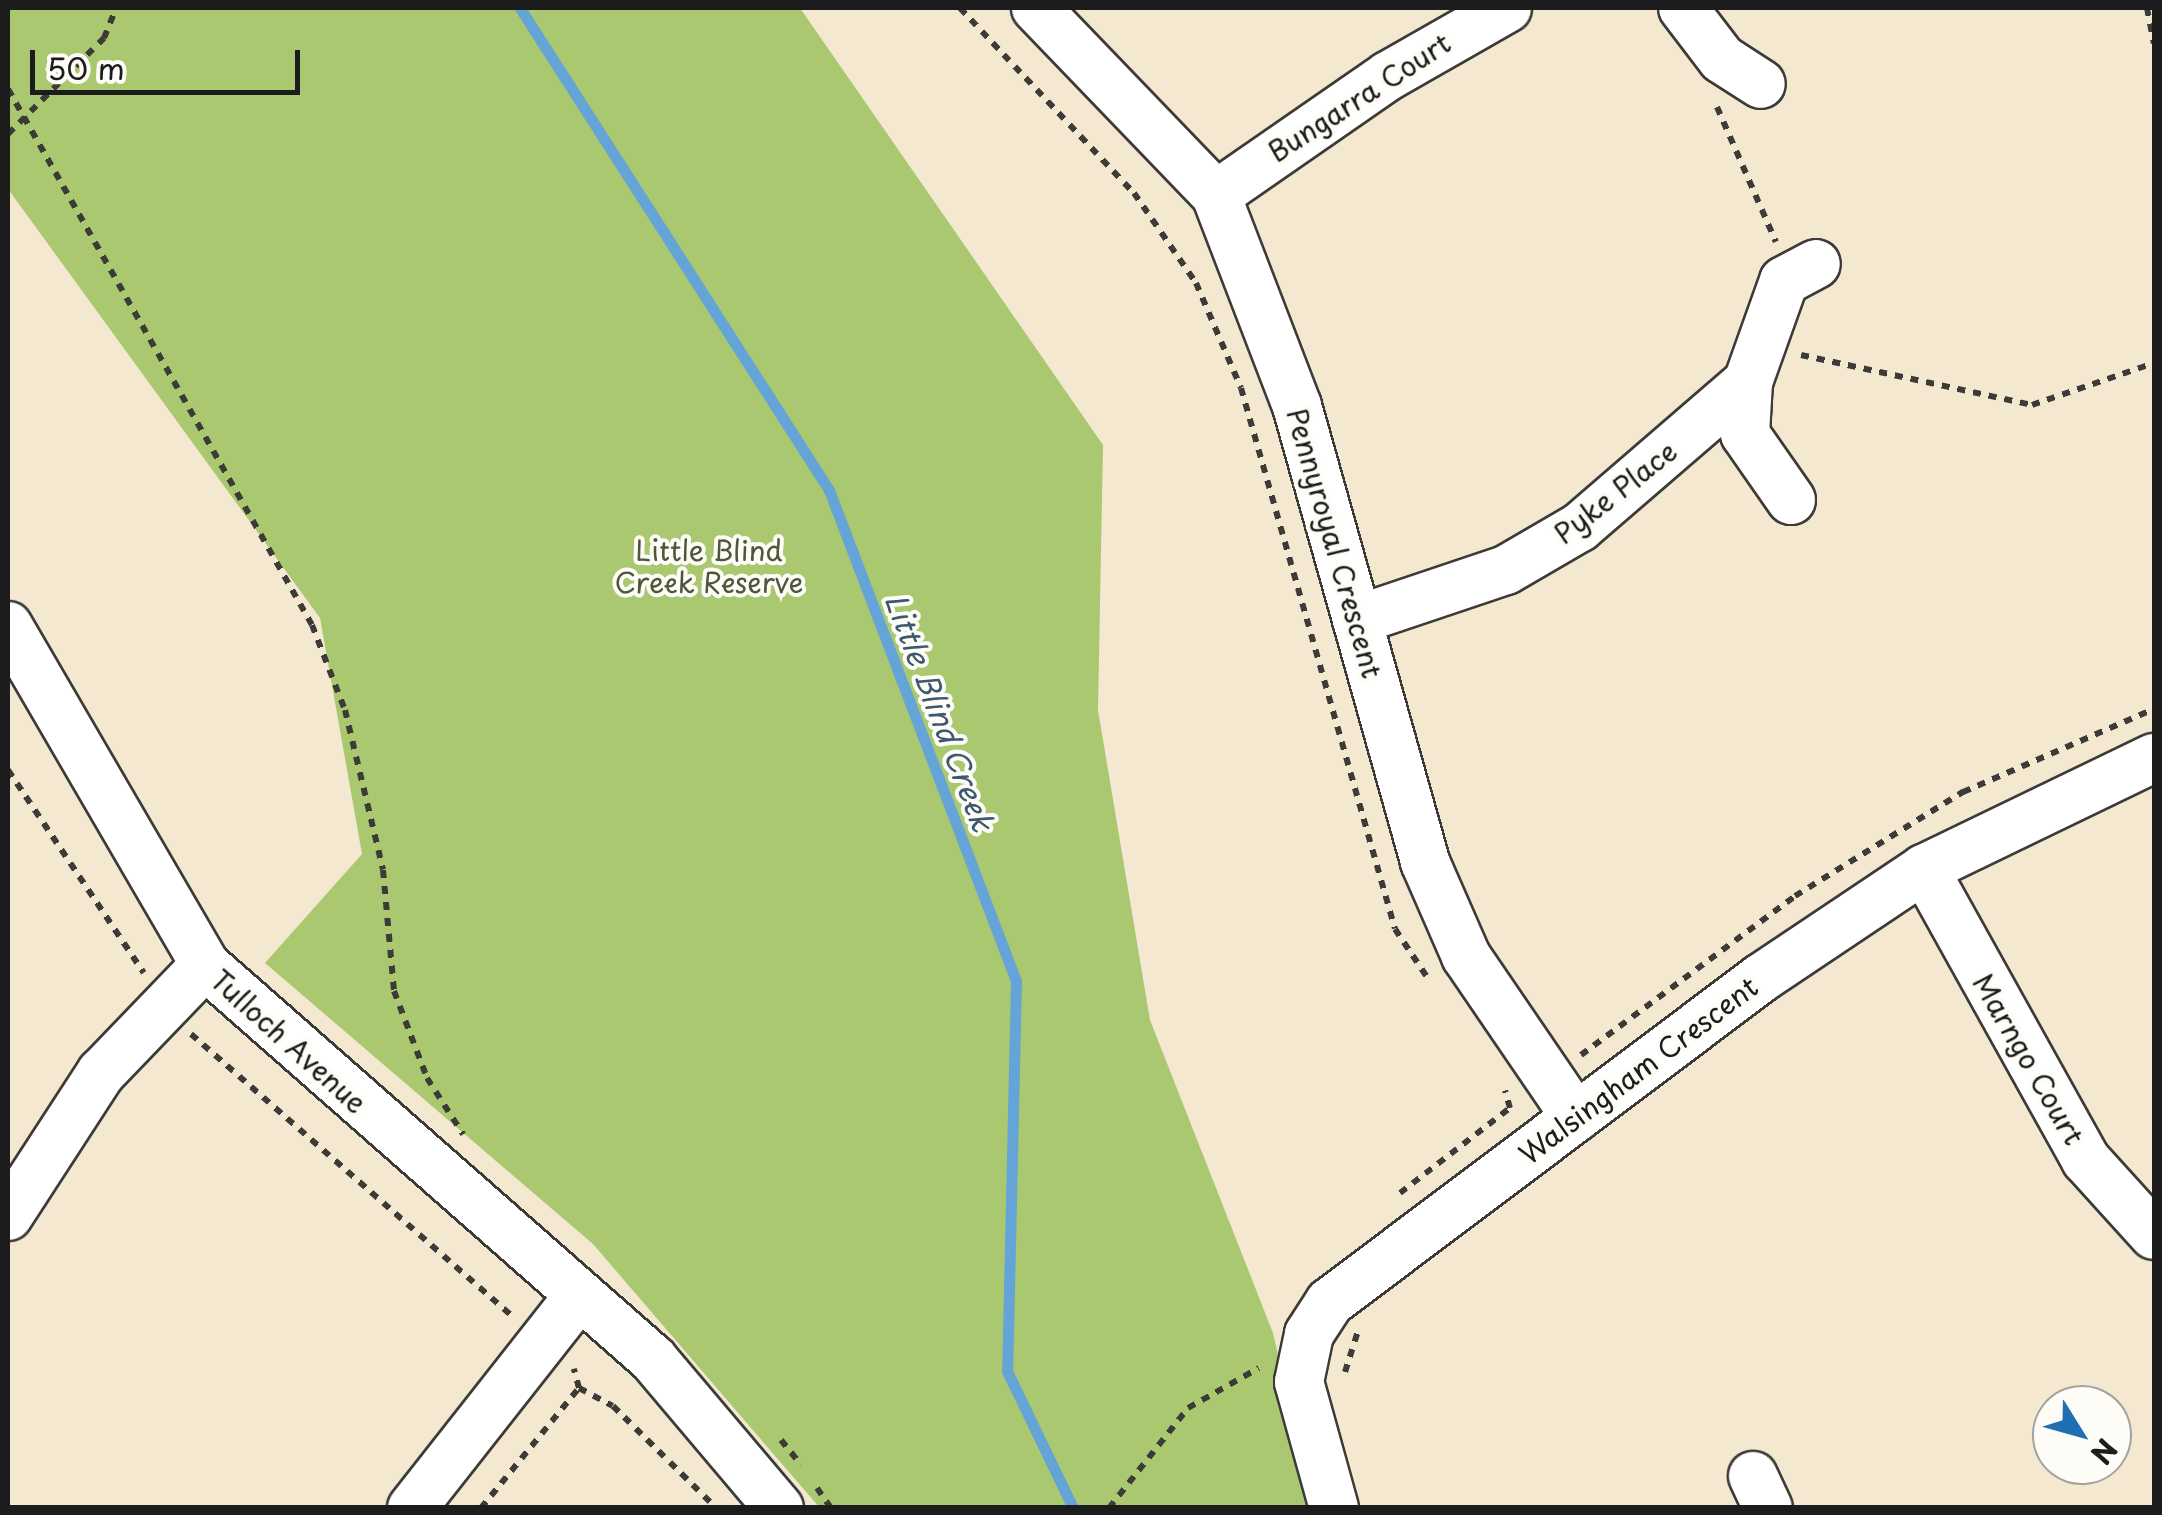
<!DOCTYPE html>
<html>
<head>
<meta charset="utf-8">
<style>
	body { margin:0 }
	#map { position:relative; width:2162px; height:1515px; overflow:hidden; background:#f4e8d1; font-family:"Playpen Sans",sans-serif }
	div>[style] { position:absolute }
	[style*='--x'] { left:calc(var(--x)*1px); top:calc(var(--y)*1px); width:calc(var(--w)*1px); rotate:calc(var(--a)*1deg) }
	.green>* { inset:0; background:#a9c870 }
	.stream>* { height:11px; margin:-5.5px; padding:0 5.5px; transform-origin:5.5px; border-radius:5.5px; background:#65a4d7 }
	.path>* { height:6px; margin-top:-3px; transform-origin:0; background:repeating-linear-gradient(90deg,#3c3b37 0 8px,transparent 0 16px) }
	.roads { filter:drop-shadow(2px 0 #3c3b37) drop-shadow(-2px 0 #3c3b37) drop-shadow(0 2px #3c3b37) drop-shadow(0 -2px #3c3b37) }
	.minor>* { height:48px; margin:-24px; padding:0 24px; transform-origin:24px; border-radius:24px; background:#fff }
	span { translate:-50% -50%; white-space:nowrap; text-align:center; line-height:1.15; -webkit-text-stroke:8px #fdfcf7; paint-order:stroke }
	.street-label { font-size:28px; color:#1c1c1c }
	.park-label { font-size:28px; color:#4d5839 }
	.water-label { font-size:30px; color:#3d5970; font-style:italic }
	.frame { position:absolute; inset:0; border:10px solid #1c1c1c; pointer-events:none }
	.north { position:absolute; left:2032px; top:1385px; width:100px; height:100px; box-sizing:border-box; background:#fdfcf7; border:2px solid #a3a29f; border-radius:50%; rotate:127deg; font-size:28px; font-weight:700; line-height:40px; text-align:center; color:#1c1c1c }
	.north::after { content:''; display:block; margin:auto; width:35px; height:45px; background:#1f6fb2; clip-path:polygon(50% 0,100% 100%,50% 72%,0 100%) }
	.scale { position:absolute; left:30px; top:50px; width:270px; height:45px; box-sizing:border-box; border:5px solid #1c1c1c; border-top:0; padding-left:12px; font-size:30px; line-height:35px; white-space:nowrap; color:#1c1c1c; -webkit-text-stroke:8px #fdfcf7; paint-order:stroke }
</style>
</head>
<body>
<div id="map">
	<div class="green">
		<div style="clip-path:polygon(8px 8px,800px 8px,1103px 445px,1098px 710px,1150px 1020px,1273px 1333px,1314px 1507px,819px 1507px,593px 1244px,265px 963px,362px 854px,320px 618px,8px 189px)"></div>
	</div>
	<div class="stream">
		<div style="--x:520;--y:8;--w:573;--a:57.34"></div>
		<div style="--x:829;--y:490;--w:525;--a:69.15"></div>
		<div style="--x:1016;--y:981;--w:390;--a:91.3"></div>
		<div style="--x:1007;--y:1371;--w:152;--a:64.3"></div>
	</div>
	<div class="path">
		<div style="--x:960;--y:8;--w:254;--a:46.8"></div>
		<div style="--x:1134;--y:193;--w:109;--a:55.4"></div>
		<div style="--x:1196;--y:283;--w:114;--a:66.8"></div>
		<div style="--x:1241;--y:388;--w:562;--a:74.11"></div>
		<div style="--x:1395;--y:929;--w:58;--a:56.3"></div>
		<div style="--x:2147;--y:8;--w:36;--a:79"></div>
		<div style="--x:8;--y:89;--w:616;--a:60.44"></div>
		<div style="--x:312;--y:625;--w:91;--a:68.8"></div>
		<div style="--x:345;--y:710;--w:164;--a:76.6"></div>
		<div style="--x:383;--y:870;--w:121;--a:84.8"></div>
		<div style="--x:394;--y:991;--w:93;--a:69.2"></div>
		<div style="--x:427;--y:1078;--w:67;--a:57.3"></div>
		<div style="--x:1717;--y:107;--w:147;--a:66.4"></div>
		<div style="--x:8;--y:134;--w:136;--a:-45"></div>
		<div style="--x:104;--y:38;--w:32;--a:-68"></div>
		<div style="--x:1801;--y:355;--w:236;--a:12.2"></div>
		<div style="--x:2032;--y:405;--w:129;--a:-19"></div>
		<div style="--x:8;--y:770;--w:244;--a:56.2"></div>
		<div style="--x:191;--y:1034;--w:427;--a:41.3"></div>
		<div style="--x:1581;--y:1055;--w:267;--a:-36.6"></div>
		<div style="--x:1795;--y:896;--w:198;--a:-31.8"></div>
		<div style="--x:1963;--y:792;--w:208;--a:-23.5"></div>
		<div style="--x:1400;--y:1193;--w:139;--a:-37.7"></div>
		<div style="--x:1510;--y:1108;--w:18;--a:-106"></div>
		<div style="--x:1345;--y:1372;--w:43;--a:-72.4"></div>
		<div style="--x:579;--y:1388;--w:38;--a:28"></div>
		<div style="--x:613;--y:1406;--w:145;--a:44.7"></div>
		<div style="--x:781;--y:1440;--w:32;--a:51"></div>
		<div style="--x:817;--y:1488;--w:24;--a:55"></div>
		<div style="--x:481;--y:1508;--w:155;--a:-50.8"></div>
		<div style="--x:579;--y:1388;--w:20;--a:-105"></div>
		<div style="--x:1109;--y:1508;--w:127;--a:-51.7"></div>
		<div style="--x:1188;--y:1408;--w:81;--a:-29.4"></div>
	</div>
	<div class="roads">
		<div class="minor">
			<div style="--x:1036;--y:8;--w:260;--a:46.1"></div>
			<div style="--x:1216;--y:195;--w:226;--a:69"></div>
			<div style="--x:1297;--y:406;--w:474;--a:74.3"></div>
			<div style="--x:1425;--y:862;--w:103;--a:66.4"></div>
			<div style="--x:1466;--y:956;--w:195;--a:55.7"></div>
			<div style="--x:1683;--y:8;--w:64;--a:52.6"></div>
			<div style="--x:1722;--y:59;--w:46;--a:32.7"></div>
			<div style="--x:1216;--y:195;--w:209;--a:-34.7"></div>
			<div style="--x:1388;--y:76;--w:137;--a:-29.7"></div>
			<div style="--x:1791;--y:500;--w:80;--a:-124.9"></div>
			<div style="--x:1745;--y:434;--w:52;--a:-86.7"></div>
			<div style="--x:1748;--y:382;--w:107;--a:-70.4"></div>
			<div style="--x:1784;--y:281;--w:36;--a:-28"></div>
			<div style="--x:1357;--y:620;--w:157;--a:-18.6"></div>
			<div style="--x:1506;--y:570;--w:86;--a:-30.2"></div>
			<div style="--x:1580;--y:527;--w:222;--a:-40.8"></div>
			<div style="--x:8;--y:626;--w:392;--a:59.8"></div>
			<div style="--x:205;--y:965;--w:597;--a:41.33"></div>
			<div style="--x:653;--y:1359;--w:195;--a:49.8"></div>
			<div style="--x:1924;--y:869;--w:333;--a:60.9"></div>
			<div style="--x:2086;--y:1160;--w:101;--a:47.8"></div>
			<div style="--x:8;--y:1216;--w:171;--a:-57"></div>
			<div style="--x:101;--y:1073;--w:150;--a:-46.1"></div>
			<div style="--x:1753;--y:1476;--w:35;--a:65"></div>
			<div style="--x:412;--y:1508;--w:270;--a:-51.8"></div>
			<div style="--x:1334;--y:1508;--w:131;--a:-105.5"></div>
			<div style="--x:1299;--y:1382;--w:49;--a:-78.2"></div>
			<div style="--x:1309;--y:1334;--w:38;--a:-57"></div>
			<div style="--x:1330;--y:1302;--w:539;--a:-36.93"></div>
			<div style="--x:1761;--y:978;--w:196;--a:-33.8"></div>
			<div style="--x:1924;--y:869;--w:255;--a:-25.8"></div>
		</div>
	</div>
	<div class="street-label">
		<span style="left:1359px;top:97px;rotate:-33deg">Bungarra Court</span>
		<span style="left:1615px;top:492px;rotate:-38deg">Pyke Place</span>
		<span style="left:1335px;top:543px;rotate:74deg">Pennyroyal Crescent</span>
		<span style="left:289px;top:1041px;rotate:42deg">Tulloch Avenue</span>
		<span style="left:2029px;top:1059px;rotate:60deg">Marngo Court</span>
		<span style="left:1638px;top:1070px;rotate:-37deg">Walsingham Crescent</span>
	</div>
	<div class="park-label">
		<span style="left:709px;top:566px">Little Blind<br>Creek Reserve</span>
	</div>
	<div class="water-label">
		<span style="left:940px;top:712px;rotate:69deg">Little Blind Creek</span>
	</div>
	<div class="frame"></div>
	<div class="north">N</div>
	<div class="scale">50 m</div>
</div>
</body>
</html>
